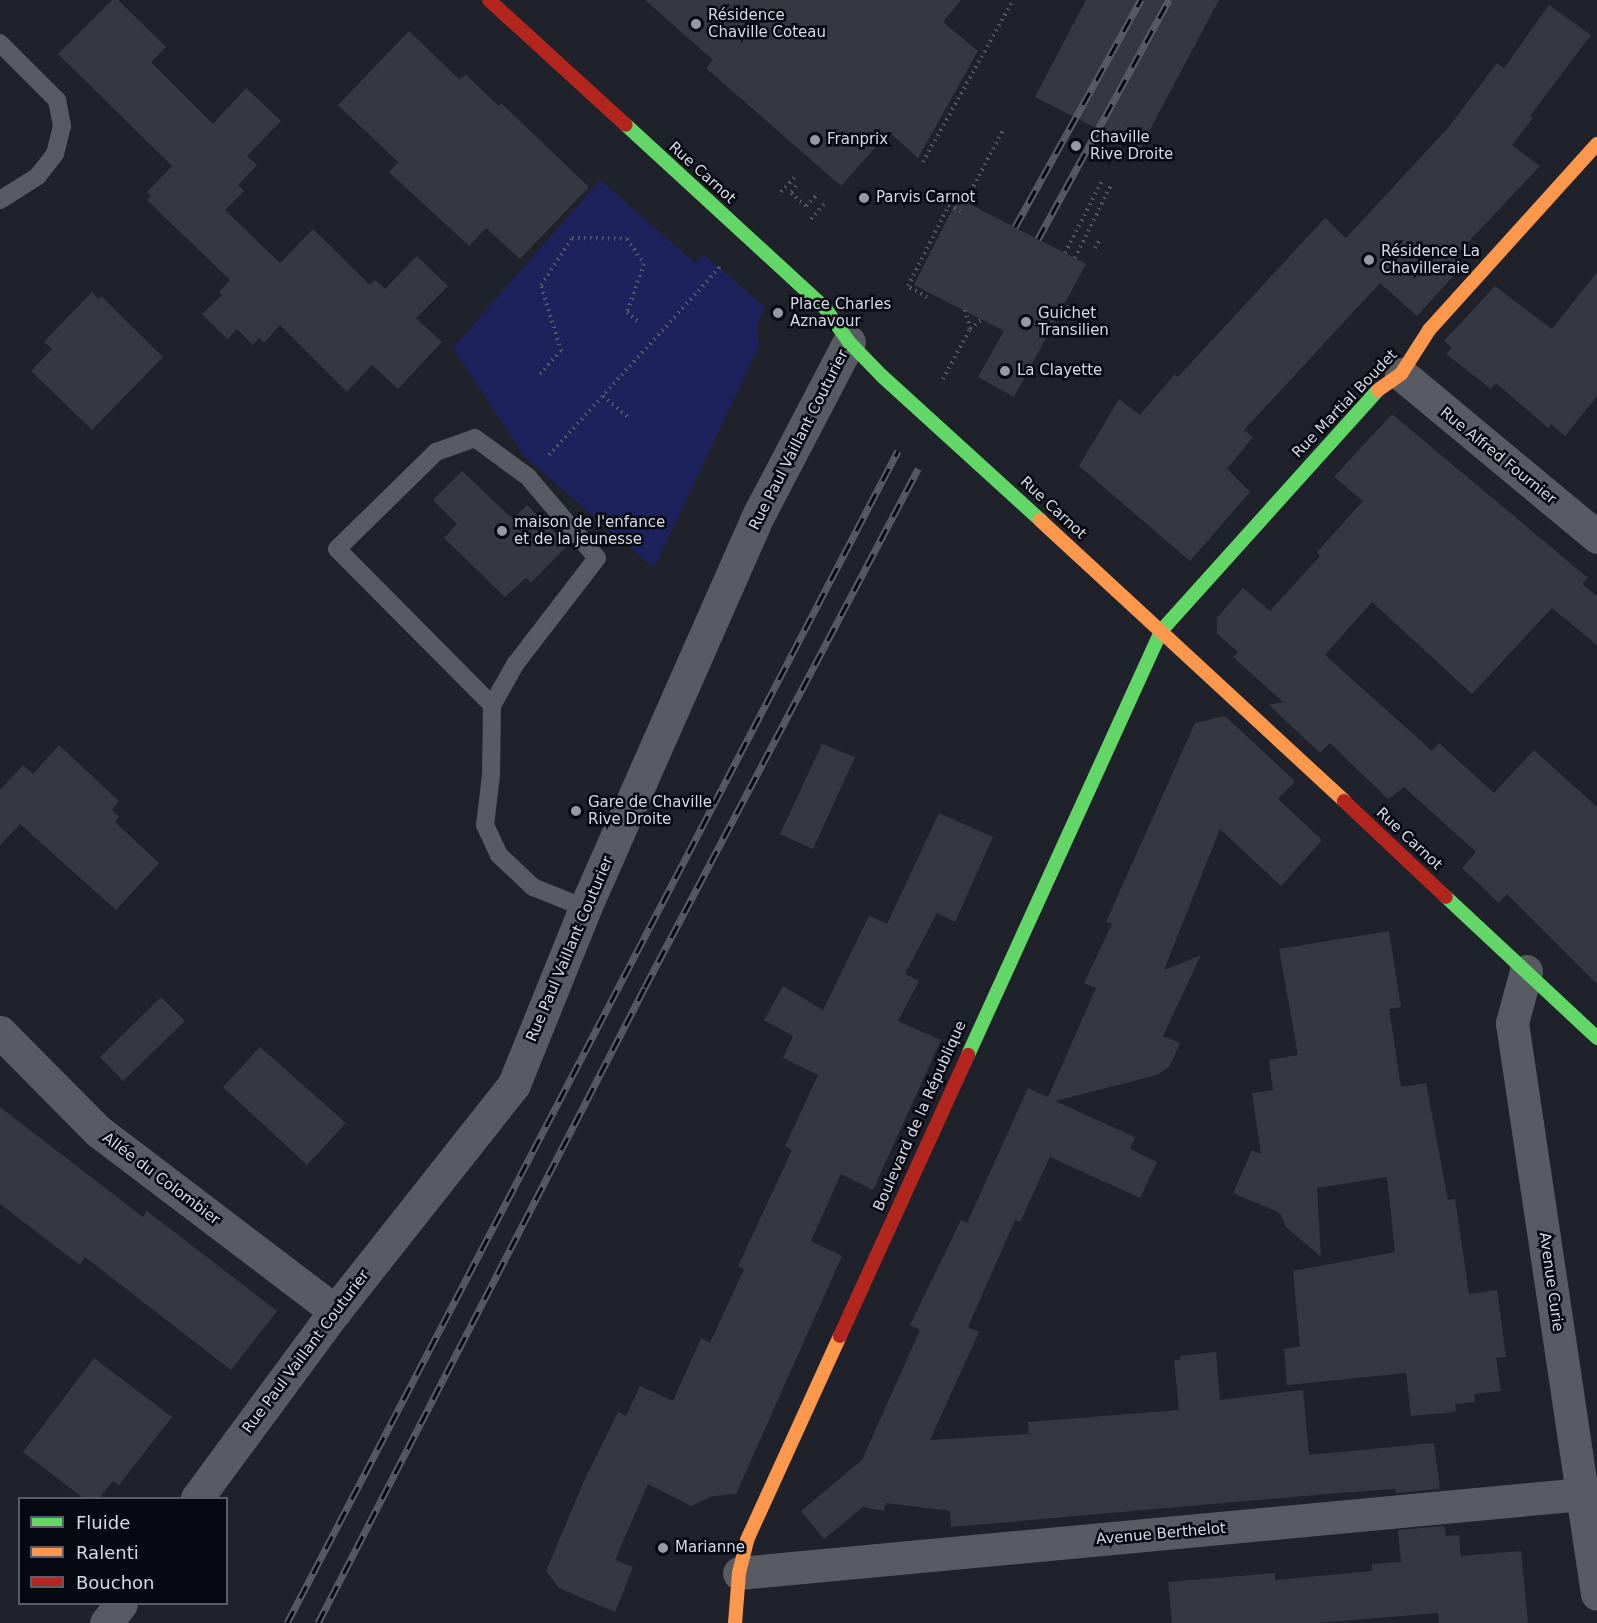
<!DOCTYPE html>
<html>
<head>
<meta charset="utf-8">
<style>
	body { margin:0 }
	#map { position:relative; width:1597px; height:1623px; overflow:hidden; background:#20222b; font-family:"DejaVu Sans",sans-serif }
	div>[style] { position:absolute }
	[style*='--x'] { left:calc(var(--x)*1px); top:calc(var(--y)*1px); width:calc(var(--w)*1px); rotate:calc(var(--a)*1deg) }
	.green>* { inset:0; background:#1e225c }
	.building>* { inset:0; background:#363841 }
	.path>* { height:4px; margin-top:-2px; transform-origin:0; background:repeating-linear-gradient(90deg,#595b62 0 1.5px,transparent 0 6px) }
	.lane>* { height:18px; margin:-9px; padding:0 9px; transform-origin:9px; border-radius:9px; background:#595b63 }
	.street>* { height:33px; margin:-16.5px; padding:0 16.5px; transform-origin:16.5px; border-radius:16.5px; background:#595b63 }
	.fast>* { height:14px; margin:-7px; padding:0 7px; transform-origin:7px; border-radius:7px; background:#63d668 }
	.slow>* { height:14px; margin:-7px; padding:0 7px; transform-origin:7px; border-radius:7px; background:#ff974d }
	.jam>* { height:14px; margin:-7px; padding:0 7px; transform-origin:7px; border-radius:7px; background:#b3261e }
	.rail>* { height:7px; margin-top:-3.5px; transform-origin:0; background:repeating-linear-gradient(90deg,#070910 0 14px,#5a5c63 0 28px); box-sizing:border-box; border-block:2px solid #5a5c63 }
	.dots>* { width:16px; height:16px; translate:-50% -50%; box-sizing:border-box; border:3px solid #070910; border-radius:50% }
	span { translate:-50% -50%; white-space:nowrap; text-align:center; line-height:1.15; -webkit-text-stroke:5px #070910; paint-order:stroke }
	.poi-label { font-size:15px; color:#d7dae6 }
	.left { translate:0 -50%; text-align:left }
	.street-label { font-size:15px; color:#d7dae6 }
	.legend { position:absolute; left:18px; top:1497px; width:210px; height:108px; box-sizing:border-box; background:#070910; border:2px solid #5a5d66; margin:0; padding:8px 10px; list-style:none; font-size:18px; color:#d7dae6 }
	.legend li { display:flex; align-items:center; gap:12px; height:30px }
	.legend b { width:30px; border:2px solid #5a5d66 }
</style>
</head>
<body>
<div id="map">
	<div class="green">
		<div style="clip-path:polygon(600px 180px,695px 263px,703px 254px,764px 306px,757px 326px,759px 346px,654px 568px,525px 457px,453px 348px)"></div>
	</div>
	<div class="building">
		<div style="clip-path:polygon(112px 0,118px 0,166px 47px,151px 62px,213px 124px,246px 88px,281px 121px,247px 156px,257px 165px,238px 185px,244px 191px,225px 210px,280px 263px,313px 229px,370px 285px,375px 280px,385px 289px,417px 256px,448px 286px,416px 318px,442px 342px,398px 389px,372px 365px,347px 392px,280px 325px,264px 343px,259px 338px,253px 345px,237px 329px,227px 339px,202px 314px,222px 295px,219px 292px,230px 280px,147px 200px,151px 196px,147px 192px,172px 166px,58px 54px)"></div>
		<div style="clip-path:polygon(645px 0,961px 0,943px 22px,978px 51px,918px 158px,889px 132px,841px 186px,706px 68px,713px 60px)"></div>
		<div style="clip-path:polygon(1086px 0,1219px 0,1139px 150px,1035px 97px)"></div>
		<div style="clip-path:polygon(1549px 5px,1591px 35px,1530px 116px,1533px 118px,1512px 145px,1540px 166px,1455px 256px,1465px 263px,1417px 316px,1380px 283px,1244px 430px,1253px 437px,1227px 469px,1250px 492px,1190px 561px,1079px 466px,1119px 399px,1140px 415px,1175px 374px,1178px 377px,1325px 218px,1346px 238px,1448px 128px,1497px 63px,1504px 68px)"></div>
		<div style="clip-path:polygon(409px 31px,459px 79px,466px 75px,499px 106px,501px 103px,589px 187px,520px 259px,486px 228px,469px 246px,389px 172px,398px 162px,338px 105px)"></div>
		<div style="clip-path:polygon(958px 198px,1086px 264px,1014px 397px,978px 377px,1004px 331px,914px 285px)"></div>
		<div style="clip-path:polygon(1597px 272px,1597px 396px,1565px 436px,1551px 424px,1548px 428px,1496px 383px,1491px 389px,1446px 354px,1452px 348px,1444px 341px,1495px 286px,1552px 329px)"></div>
		<div style="clip-path:polygon(92px 292px,98px 299px,101px 296px,163px 357px,92px 430px,31px 371px,52px 349px,44px 342px)"></div>
		<div style="clip-path:polygon(1392px 414px,1588px 578px,1582px 584px,1597px 596px,1597px 645px,1552px 608px,1472px 694px,1372px 602px,1325px 655px,1432px 751px,1439px 743px,1494px 793px,1534px 750px,1597px 807px,1597px 984px,1507px 894px,1499px 903px,1462px 868px,1476px 852px,1404px 787px,1388px 799px,1330px 743px,1320px 753px,1269px 705px,1283px 702px,1233px 657px,1238px 652px,1217px 634px,1217px 618px,1243px 588px,1270px 611px,1320px 556px,1317px 552px,1363px 501px,1334px 477px)"></div>
		<div style="clip-path:polygon(462px 471px,513px 519px,527px 505px,568px 545px,531px 583px,526px 578px,505px 597px,444px 538px,457px 524px,433px 500px)"></div>
		<div style="clip-path:polygon(1225px 716px,1295px 781px,1278px 799px,1322px 840px,1281px 886px,1220px 829px,1164px 970px,1201px 955px,1163px 1036px,1180px 1043px,1170px 1066px,1157px 1075px,1055px 1101px,1135px 1137px,1130px 1149px,1157px 1162px,1140px 1198px,1050px 1157px,1020px 1222px,1015px 1220px,968px 1327px,979px 1332px,930px 1440px,1029px 1434px,1028px 1422px,1179px 1410px,1174px 1360px,1181px 1360px,1180px 1356px,1216px 1352px,1220px 1400px,1303px 1390px,1309px 1455px,1434px 1443px,1440px 1489px,1396px 1493px,1395px 1489px,1339px 1493px,951px 1527px,950px 1511px,886px 1503px,884px 1511px,863px 1507px,824px 1539px,801px 1511px,862px 1460px,920px 1330px,910px 1325px,961px 1220px,967px 1223px,1028px 1088px,1048px 1097px,1096px 988px,1084px 983px,1112px 924px,1106px 922px,1195px 723px)"></div>
		<div style="clip-path:polygon(822px 744px,855px 757px,813px 849px,780px 834px)"></div>
		<div style="clip-path:polygon(59px 745px,119px 801px,112px 810px,119px 817px,115px 822px,159px 863px,116px 910px,20px 824px,0 845px,0 790px,23px 765px,33px 774px)"></div>
		<div style="clip-path:polygon(939px 813px,993px 837px,955px 922px,937px 913px,905px 974px,919px 981px,898px 1021px,941px 1040px,873px 1190px,841px 1174px,811px 1241px,842px 1256px,736px 1494px,713px 1496px,691px 1506px,648px 1484px,615px 1560px,633px 1567px,615px 1612px,559px 1588px,546px 1571px,584px 1481px,618px 1412px,626px 1416px,640px 1386px,673px 1401px,701px 1338px,710px 1343px,744px 1269px,738px 1266px,792px 1150px,785px 1146px,818px 1075px,783px 1058px,793px 1036px,764px 1020px,783px 986px,823px 1010px,869px 916px,887px 924px)"></div>
		<div style="clip-path:polygon(1389px 931px,1401px 1007px,1389px 1009px,1401px 1087px,1426px 1083px,1448px 1200px,1455px 1199px,1469px 1294px,1497px 1290px,1506px 1357px,1496px 1358px,1501px 1391px,1474px 1394px,1475px 1402px,1455px 1404px,1456px 1412px,1411px 1416px,1406px 1373px,1287px 1385px,1284px 1349px,1300px 1346px,1293px 1271px,1395px 1252px,1387px 1177px,1317px 1188px,1321px 1257px,1286px 1227px,1280px 1213px,1233px 1193px,1252px 1150px,1261px 1154px,1252px 1093px,1273px 1090px,1269px 1060px,1298px 1055px,1279px 949px)"></div>
		<div style="clip-path:polygon(161px 997px,185px 1021px,123px 1081px,100px 1057px)"></div>
		<div style="clip-path:polygon(260px 1047px,346px 1123px,307px 1165px,223px 1087px)"></div>
		<div style="clip-path:polygon(0 1107px,143px 1217px,147px 1211px,277px 1311px,231px 1370px,85px 1257px,80px 1265px,0 1204px)"></div>
		<div style="clip-path:polygon(94px 1358px,172px 1417px,119px 1485px,113px 1481px,99px 1498px,83px 1498px,23px 1452px)"></div>
		<div style="clip-path:polygon(1444px 1526px,1446px 1536px,1459px 1535px,1461px 1556px,1521px 1551px,1528px 1623px,1439px 1623px,1438px 1613px,1318px 1623px,1172px 1623px,1168px 1582px,1275px 1573px,1275px 1580px,1372px 1571px,1372px 1564px,1401px 1562px,1398px 1530px)"></div>
	</div>
	<div class="path">
		<div style="--x:923;--y:162;--w:185;--a:-60.9"></div>
		<div style="--x:796;--y:186;--w:9;--a:126"></div>
		<div style="--x:791;--y:193;--w:20;--a:41"></div>
		<div style="--x:806;--y:206;--w:16;--a:-45"></div>
		<div style="--x:781;--y:192;--w:21;--a:-47"></div>
		<div style="--x:965;--y:202;--w:84;--a:-62.2"></div>
		<div style="--x:811;--y:219;--w:23;--a:-49"></div>
		<div style="--x:1095;--y:248;--w:8;--a:-60"></div>
		<div style="--x:1065;--y:253;--w:83;--a:-62.8"></div>
		<div style="--x:1075;--y:258;--w:84;--a:-63.7"></div>
		<div style="--x:927;--y:297;--w:22;--a:-150"></div>
		<div style="--x:908;--y:286;--w:91;--a:-63.2"></div>
		<div style="--x:949;--y:205;--w:13;--a:29"></div>
		<div style="--x:965;--y:310;--w:20;--a:75"></div>
		<div style="--x:540;--y:374;--w:31;--a:-48"></div>
		<div style="--x:561;--y:351;--w:69;--a:-106.9"></div>
		<div style="--x:541;--y:285;--w:56;--a:-56.6"></div>
		<div style="--x:572;--y:238;--w:55;--a:1"></div>
		<div style="--x:627;--y:239;--w:30;--a:56"></div>
		<div style="--x:644;--y:264;--w:51;--a:109.5"></div>
		<div style="--x:627;--y:312;--w:18;--a:41"></div>
		<div style="--x:943;--y:379;--w:57;--a:-61.6"></div>
		<div style="--x:970;--y:329;--w:16;--a:-40"></div>
		<div style="--x:603;--y:396;--w:33;--a:40"></div>
		<div style="--x:549;--y:455;--w:257;--a:-47.7"></div>
	</div>
	<div class="lane">
		<div style="--x:0;--y:43;--w:81;--a:45"></div>
		<div style="--x:57;--y:100;--w:26;--a:79"></div>
		<div style="--x:62;--y:126;--w:29;--a:104"></div>
		<div style="--x:55;--y:154;--w:28;--a:128"></div>
		<div style="--x:38;--y:176;--w:45;--a:147.7"></div>
		<div style="--x:492;--y:705;--w:220;--a:-134.8"></div>
		<div style="--x:337;--y:549;--w:139;--a:-44.4"></div>
		<div style="--x:436;--y:452;--w:41;--a:-19.7"></div>
		<div style="--x:475;--y:438;--w:66;--a:36.3"></div>
		<div style="--x:528;--y:477;--w:106;--a:49.6"></div>
		<div style="--x:597;--y:558;--w:133;--a:127.6"></div>
		<div style="--x:516;--y:663;--w:48;--a:119.7"></div>
		<div style="--x:492;--y:705;--w:70;--a:90.8"></div>
		<div style="--x:491;--y:775;--w:50;--a:96.8"></div>
		<div style="--x:485;--y:825;--w:33;--a:65"></div>
		<div style="--x:499;--y:855;--w:47;--a:43.3"></div>
		<div style="--x:533;--y:887;--w:56;--a:22"></div>
	</div>
	<div class="street">
		<div style="--x:1401;--y:374;--w:255;--a:39.7"></div>
		<div style="--x:1526;--y:971;--w:54;--a:105.1"></div>
		<div style="--x:1512;--y:1023;--w:577;--a:81.53"></div>
		<div style="--x:0;--y:1032;--w:139;--a:45.3"></div>
		<div style="--x:98;--y:1131;--w:298;--a:37.2"></div>
		<div style="--x:197;--y:1498;--w:232;--a:-53.6"></div>
		<div style="--x:335;--y:1311;--w:289;--a:-51.7"></div>
		<div style="--x:514;--y:1084;--w:190;--a:-68"></div>
		<div style="--x:585;--y:908;--w:433;--a:-66.2"></div>
		<div style="--x:760;--y:512;--w:192;--a:-62.4"></div>
		<div style="--x:739;--y:1573;--w:847;--a:-5.35"></div>
		<div style="--x:106;--y:1623;--w:24;--a:-52"></div>
	</div>
	<div class="fast">
		<div style="--x:626;--y:125;--w:270;--a:42.6"></div>
		<div style="--x:825;--y:308;--w:42;--a:54.8"></div>
		<div style="--x:849;--y:342;--w:47;--a:45.9"></div>
		<div style="--x:882;--y:376;--w:214;--a:42.3"></div>
		<div style="--x:1446;--y:897;--w:207;--a:43"></div>
		<div style="--x:968;--y:1055;--w:466;--a:-65.5"></div>
		<div style="--x:1161;--y:631;--w:324;--a:-48"></div>
	</div>
	<div class="slow">
		<div style="--x:1378;--y:390;--w:28;--a:-35"></div>
		<div style="--x:1401;--y:374;--w:52;--a:-57.5"></div>
		<div style="--x:1429;--y:330;--w:251;--a:-47.9"></div>
		<div style="--x:1040;--y:520;--w:414;--a:42.7"></div>
		<div style="--x:735;--y:1623;--w:50;--a:-85.4"></div>
		<div style="--x:739;--y:1573;--w:34;--a:-76"></div>
		<div style="--x:747;--y:1540;--w:224;--a:-65.5"></div>
	</div>
	<div class="jam">
		<div style="--x:489;--y:0;--w:185;--a:42.4"></div>
		<div style="--x:1344;--y:801;--w:140;--a:43.3"></div>
		<div style="--x:840;--y:1336;--w:309;--a:-65.5"></div>
	</div>
	<div class="rail">
		<div style="--x:1015;--y:227;--w:260;--a:-61"></div>
		<div style="--x:1038;--y:239;--w:273;--a:-61.3"></div>
		<div style="--x:287;--y:1623;--w:1322;--a:-62.47"></div>
		<div style="--x:318;--y:1623;--w:715;--a:-62.79"></div>
		<div style="--x:645;--y:987;--w:586;--a:-62.21"></div>
	</div>
	<div class="dots">
		<div style="left:696px;top:24px;background:#979aa5"></div>
		<div style="left:815px;top:140px;background:#979aa5"></div>
		<div style="left:1076px;top:146px;background:#979aa5"></div>
		<div style="left:864px;top:198px;background:#979aa5"></div>
		<div style="left:1369px;top:260px;background:#979aa5"></div>
		<div style="left:778px;top:313px;background:#979aa5"></div>
		<div style="left:1026px;top:322px;background:#979aa5"></div>
		<div style="left:1005px;top:371px;background:#979aa5"></div>
		<div style="left:502px;top:531px;background:#979aa5"></div>
		<div style="left:576px;top:811px;background:#979aa5"></div>
		<div style="left:663px;top:1548px;background:#979aa5"></div>
	</div>
	<div class="poi-label">
		<span class="left" style="left:708px;top:24px">Résidence<br>Chaville Coteau</span>
		<span class="left" style="left:1090px;top:146px">Chaville<br>Rive Droite</span>
		<span class="left" style="left:827px;top:140px">Franprix</span>
		<span class="left" style="left:876px;top:198px">Parvis Carnot</span>
		<span class="left" style="left:1381px;top:260px">Résidence La<br>Chavilleraie</span>
		<span class="left" style="left:790px;top:313px">Place Charles<br>Aznavour</span>
		<span class="left" style="left:1038px;top:322px">Guichet<br>Transilien</span>
		<span class="left" style="left:1017px;top:371px">La Clayette</span>
		<span class="left" style="left:514px;top:531px">maison de l'enfance<br>et de la jeunesse</span>
		<span class="left" style="left:588px;top:811px">Gare de Chaville<br>Rive Droite</span>
		<span class="left" style="left:675px;top:1548px">Marianne</span>
	</div>
	<div class="street-label">
		<span style="left:702px;top:173px;rotate:42deg">Rue Carnot</span>
		<span style="left:1345px;top:404px;rotate:-46deg">Rue Martial Boudet</span>
		<span style="left:799px;top:440px;rotate:-63deg">Rue Paul Vaillant Couturier</span>
		<span style="left:1498px;top:456px;rotate:39deg">Rue Alfred Fournier</span>
		<span style="left:1053px;top:508px;rotate:43deg">Rue Carnot</span>
		<span style="left:1409px;top:839px;rotate:43deg">Rue Carnot</span>
		<span style="left:570px;top:949px;rotate:-67deg">Rue Paul Vaillant Couturier</span>
		<span style="left:920px;top:1116px;rotate:-66deg">Boulevard de la République</span>
		<span style="left:161px;top:1179px;rotate:37deg">Allée du Colombier</span>
		<span style="left:1551px;top:1282px;rotate:82deg">Avenue Curie</span>
		<span style="left:306px;top:1352px;rotate:-53deg">Rue Paul Vaillant Couturier</span>
		<span style="left:1161px;top:1534px;rotate:-5deg">Avenue Berthelot</span>
	</div>
	<ul class="legend">
	<li><b style="height:8px;background:#63d668"></b>Fluide</li>
	<li><b style="height:8px;background:#ff974d"></b>Ralenti</li>
	<li><b style="height:8px;background:#b3261e"></b>Bouchon</li>
	</ul>
</div>
</body>
</html>
